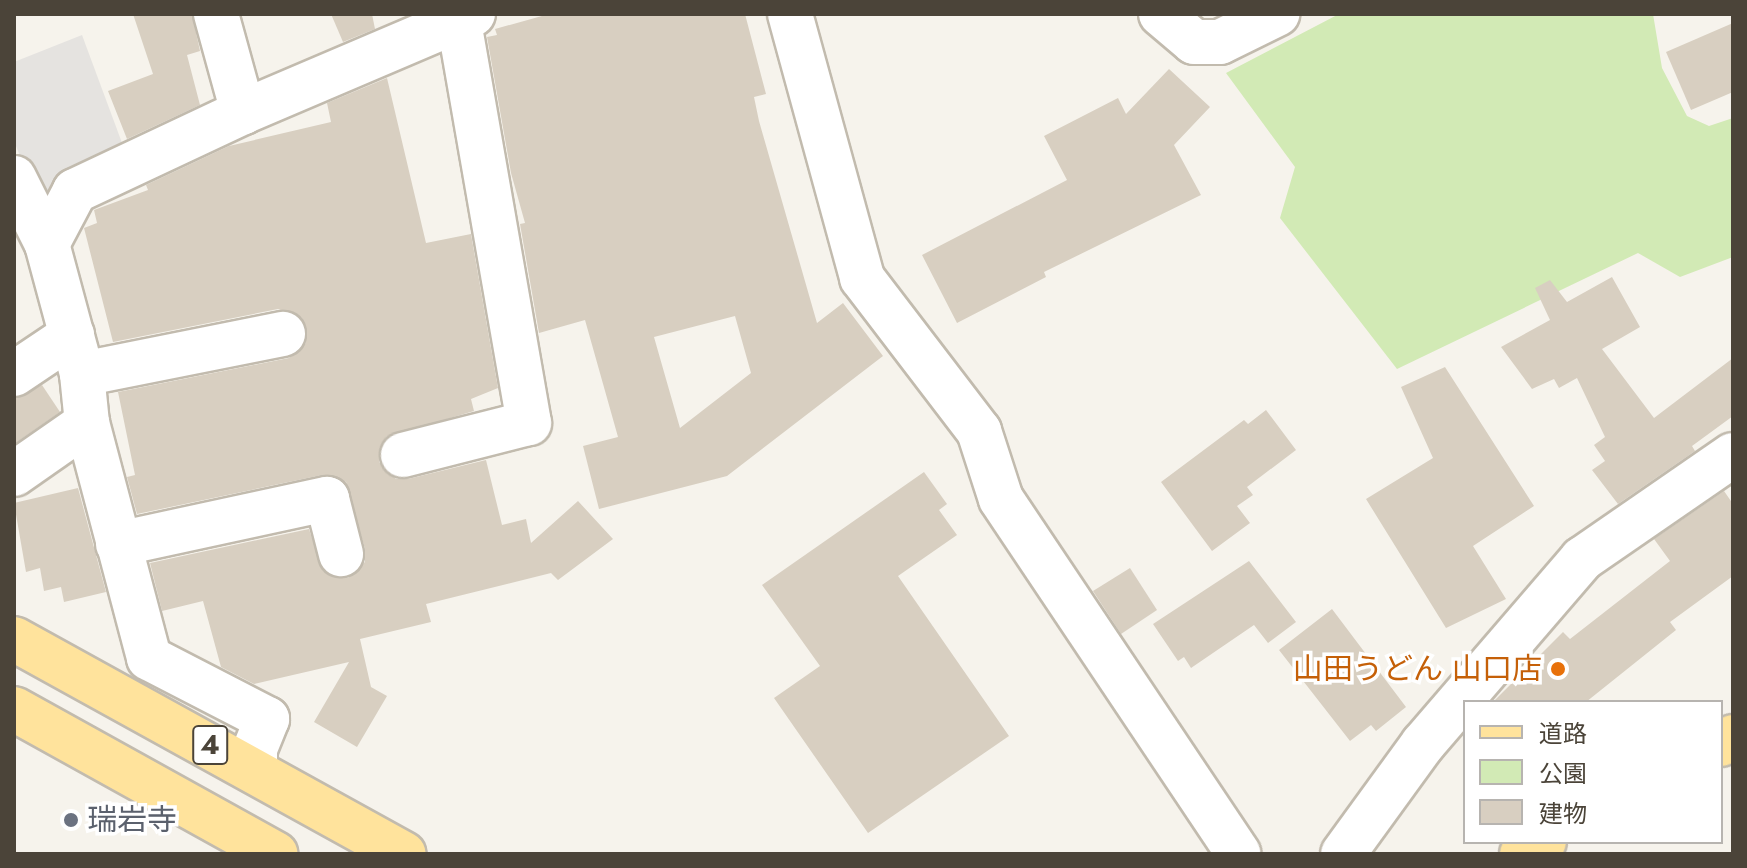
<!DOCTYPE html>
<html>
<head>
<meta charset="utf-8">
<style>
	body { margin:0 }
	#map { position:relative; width:1747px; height:868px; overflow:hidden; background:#f6f3ec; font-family:Jost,"Noto Sans JP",sans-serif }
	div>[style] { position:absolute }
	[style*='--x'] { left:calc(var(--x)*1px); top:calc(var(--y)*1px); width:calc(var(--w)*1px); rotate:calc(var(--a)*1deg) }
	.green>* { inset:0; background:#d2eab5 }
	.parking>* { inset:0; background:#e5e3e0 }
	.building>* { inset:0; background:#d8cfc1 }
	.roads { filter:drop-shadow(2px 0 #c2bbae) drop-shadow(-2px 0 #c2bbae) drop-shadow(0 2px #c2bbae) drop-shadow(0 -2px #c2bbae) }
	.minor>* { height:44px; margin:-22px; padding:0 22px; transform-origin:22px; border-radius:22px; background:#fff }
	.major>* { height:44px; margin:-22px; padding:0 22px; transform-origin:22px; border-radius:22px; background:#ffe39c }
	.dots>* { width:22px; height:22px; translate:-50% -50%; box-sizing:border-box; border:4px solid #fff; border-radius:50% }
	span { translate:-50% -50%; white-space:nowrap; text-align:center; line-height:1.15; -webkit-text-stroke:7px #fff; paint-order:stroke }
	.shield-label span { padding:2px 6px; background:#fff; border:2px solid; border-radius:6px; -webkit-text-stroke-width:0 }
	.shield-label { font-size:28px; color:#4b4439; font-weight:700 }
	.food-label { font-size:30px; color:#c56008 }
	.right { translate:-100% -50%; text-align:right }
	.worship-label { font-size:30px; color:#5b616d }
	.left { translate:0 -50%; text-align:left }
	.frame { position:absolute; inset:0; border:16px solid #4b4439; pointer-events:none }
	.legend { position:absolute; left:1463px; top:700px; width:260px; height:144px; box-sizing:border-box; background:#fff; border:2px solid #b7b4b0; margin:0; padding:10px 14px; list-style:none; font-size:24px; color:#4b4439 }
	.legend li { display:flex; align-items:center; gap:16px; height:40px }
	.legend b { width:40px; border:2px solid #b7b4b0 }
</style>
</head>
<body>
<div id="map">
	<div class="green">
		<div style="clip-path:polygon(1339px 14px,1653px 14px,1662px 68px,1687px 116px,1709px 126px,1733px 118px,1733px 257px,1680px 277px,1638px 253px,1397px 369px,1280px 218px,1295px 167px,1226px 73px)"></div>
	</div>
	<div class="parking">
		<div style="clip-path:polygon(82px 35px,125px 151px,56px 199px,34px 191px,14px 141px,14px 62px)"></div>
	</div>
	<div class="building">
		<div style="clip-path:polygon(133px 14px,192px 14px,200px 51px,187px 55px,200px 105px,127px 139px,108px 91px,153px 74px)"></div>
		<div style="clip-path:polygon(331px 14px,372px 14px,375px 29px,343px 42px)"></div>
		<div style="clip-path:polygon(evenodd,549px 14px,745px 14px,766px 94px,754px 97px,759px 121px,817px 323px,843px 303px,883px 356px,727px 476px,599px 509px,583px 446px,618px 437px,585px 320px,539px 333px,520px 224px,525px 223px,511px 173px,487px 37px,497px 35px,495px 29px,549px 14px,735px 316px,751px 373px,680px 428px,654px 337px,735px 316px)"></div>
		<div style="clip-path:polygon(1733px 23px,1733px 92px,1691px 110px,1666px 52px)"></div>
		<div style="clip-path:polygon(1169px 69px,1210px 107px,1174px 145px,1201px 195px,1044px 272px,1046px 277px,957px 323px,922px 255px,1067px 180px,1044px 136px,1118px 98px,1126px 114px)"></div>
		<div style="clip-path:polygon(387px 78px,426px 243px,471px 234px,498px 388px,471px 399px,474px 411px,386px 437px,379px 462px,396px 479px,408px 479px,486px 460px,502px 525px,526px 519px,531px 543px,578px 501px,613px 539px,558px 580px,551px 573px,426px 604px,431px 622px,360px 639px,371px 687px,387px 696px,357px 747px,314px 722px,349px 662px,254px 684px,221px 667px,203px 601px,162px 611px,150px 563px,309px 529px,323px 571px,348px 578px,365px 562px,365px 549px,346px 482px,322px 475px,137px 514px,127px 477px,135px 475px,118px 392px,289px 358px,306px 343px,302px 318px,278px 309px,113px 342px,84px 228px,97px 223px,94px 210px,148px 190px,146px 185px,229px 146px,331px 122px,327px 103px)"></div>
		<div style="clip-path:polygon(1612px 277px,1640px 327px,1602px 349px,1654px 418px,1733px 358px,1733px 416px,1692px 446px,1695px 451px,1618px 504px,1592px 470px,1605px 461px,1594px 445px,1605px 437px,1577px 378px,1559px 388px,1554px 379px,1532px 389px,1501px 347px,1550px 320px,1535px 288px,1550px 280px,1567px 302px)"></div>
		<div style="clip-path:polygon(1445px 367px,1534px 506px,1473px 546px,1506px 599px,1446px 628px,1366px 499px,1433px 458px,1401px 387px)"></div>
		<div style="clip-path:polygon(42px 385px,60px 412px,14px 444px,14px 399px)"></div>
		<div style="clip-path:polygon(1266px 410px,1296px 450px,1247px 487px,1253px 495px,1237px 506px,1250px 523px,1212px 551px,1161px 482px,1244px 420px,1248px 424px)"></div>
		<div style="clip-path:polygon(924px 472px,947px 504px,939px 510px,957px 535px,898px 576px,1009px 736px,868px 833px,774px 698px,820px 666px,762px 585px)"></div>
		<div style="clip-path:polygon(78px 488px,106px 592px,64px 602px,61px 587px,44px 591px,40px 568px,26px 572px,14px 503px)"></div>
		<div style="clip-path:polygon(1724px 491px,1733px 504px,1733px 576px,1670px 622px,1676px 630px,1586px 702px,1493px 702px,1563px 632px,1570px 639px,1670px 561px,1654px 539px)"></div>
		<div style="clip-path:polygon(1249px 561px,1296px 622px,1268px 643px,1254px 625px,1191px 668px,1184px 657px,1178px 661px,1153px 624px)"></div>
		<div style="clip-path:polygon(1130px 568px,1157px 610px,1121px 634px,1093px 591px)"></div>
		<div style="clip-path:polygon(1332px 609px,1406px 707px,1376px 731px,1371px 725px,1350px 741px,1279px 650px)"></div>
	</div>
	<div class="roads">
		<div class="minor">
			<div style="--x:216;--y:14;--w:102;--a:74.6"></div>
			<div style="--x:243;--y:112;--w:186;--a:154.8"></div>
			<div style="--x:75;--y:191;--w:60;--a:117.8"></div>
			<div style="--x:47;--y:244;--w:135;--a:74.9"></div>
			<div style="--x:82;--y:374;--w:49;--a:84.2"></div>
			<div style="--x:87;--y:423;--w:243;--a:75.2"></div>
			<div style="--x:149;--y:658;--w:133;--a:27.3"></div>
			<div style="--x:267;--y:719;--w:32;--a:112"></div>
			<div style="--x:255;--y:749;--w:20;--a:90"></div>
			<div style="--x:790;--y:14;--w:274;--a:74.7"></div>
			<div style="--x:862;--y:278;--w:193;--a:52.6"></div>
			<div style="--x:979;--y:431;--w:71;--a:72.1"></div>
			<div style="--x:1001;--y:499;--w:427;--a:56.2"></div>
			<div style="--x:1161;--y:14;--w:43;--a:40.3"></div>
			<div style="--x:1194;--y:42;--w:26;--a:0"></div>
			<div style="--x:1220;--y:42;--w:64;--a:-26.2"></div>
			<div style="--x:243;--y:112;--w:250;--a:-23.1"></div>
			<div style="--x:14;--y:178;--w:74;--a:63.4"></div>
			<div style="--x:14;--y:374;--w:70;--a:-33.9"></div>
			<div style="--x:82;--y:374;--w:205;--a:-11.3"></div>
			<div style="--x:403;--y:455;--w:130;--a:-14.3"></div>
			<div style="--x:529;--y:423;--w:409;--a:-99.9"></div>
			<div style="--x:14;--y:474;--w:89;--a:-34.9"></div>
			<div style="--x:118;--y:544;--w:214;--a:-12.2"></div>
			<div style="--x:327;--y:499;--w:57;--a:75.7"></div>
			<div style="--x:1343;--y:854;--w:136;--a:-54"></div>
			<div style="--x:1423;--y:744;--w:244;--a:-49.3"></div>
			<div style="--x:1582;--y:559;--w:183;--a:-34.6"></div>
		</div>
		<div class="major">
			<div style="--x:14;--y:639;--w:445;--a:28.9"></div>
			<div style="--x:14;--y:709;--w:299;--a:29"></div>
			<div style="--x:1721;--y:744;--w:14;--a:-30"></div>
			<div style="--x:1522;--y:854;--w:25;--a:-29"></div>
		</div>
	</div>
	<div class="dots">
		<div style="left:1558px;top:669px;background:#e8710a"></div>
		<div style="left:71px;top:820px;background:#6b7280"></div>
	</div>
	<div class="shield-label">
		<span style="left:210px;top:745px">4</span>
	</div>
	<div class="food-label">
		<span class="right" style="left:1542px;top:669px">山田うどん 山口店</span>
	</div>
	<div class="worship-label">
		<span class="left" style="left:87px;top:820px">瑞岩寺</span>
	</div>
	<div class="frame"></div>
	<ul class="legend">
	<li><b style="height:10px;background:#ffe39c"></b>道路</li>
	<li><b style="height:22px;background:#d2eab5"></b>公園</li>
	<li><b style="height:22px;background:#d8cfc1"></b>建物</li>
	</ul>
</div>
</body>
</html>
